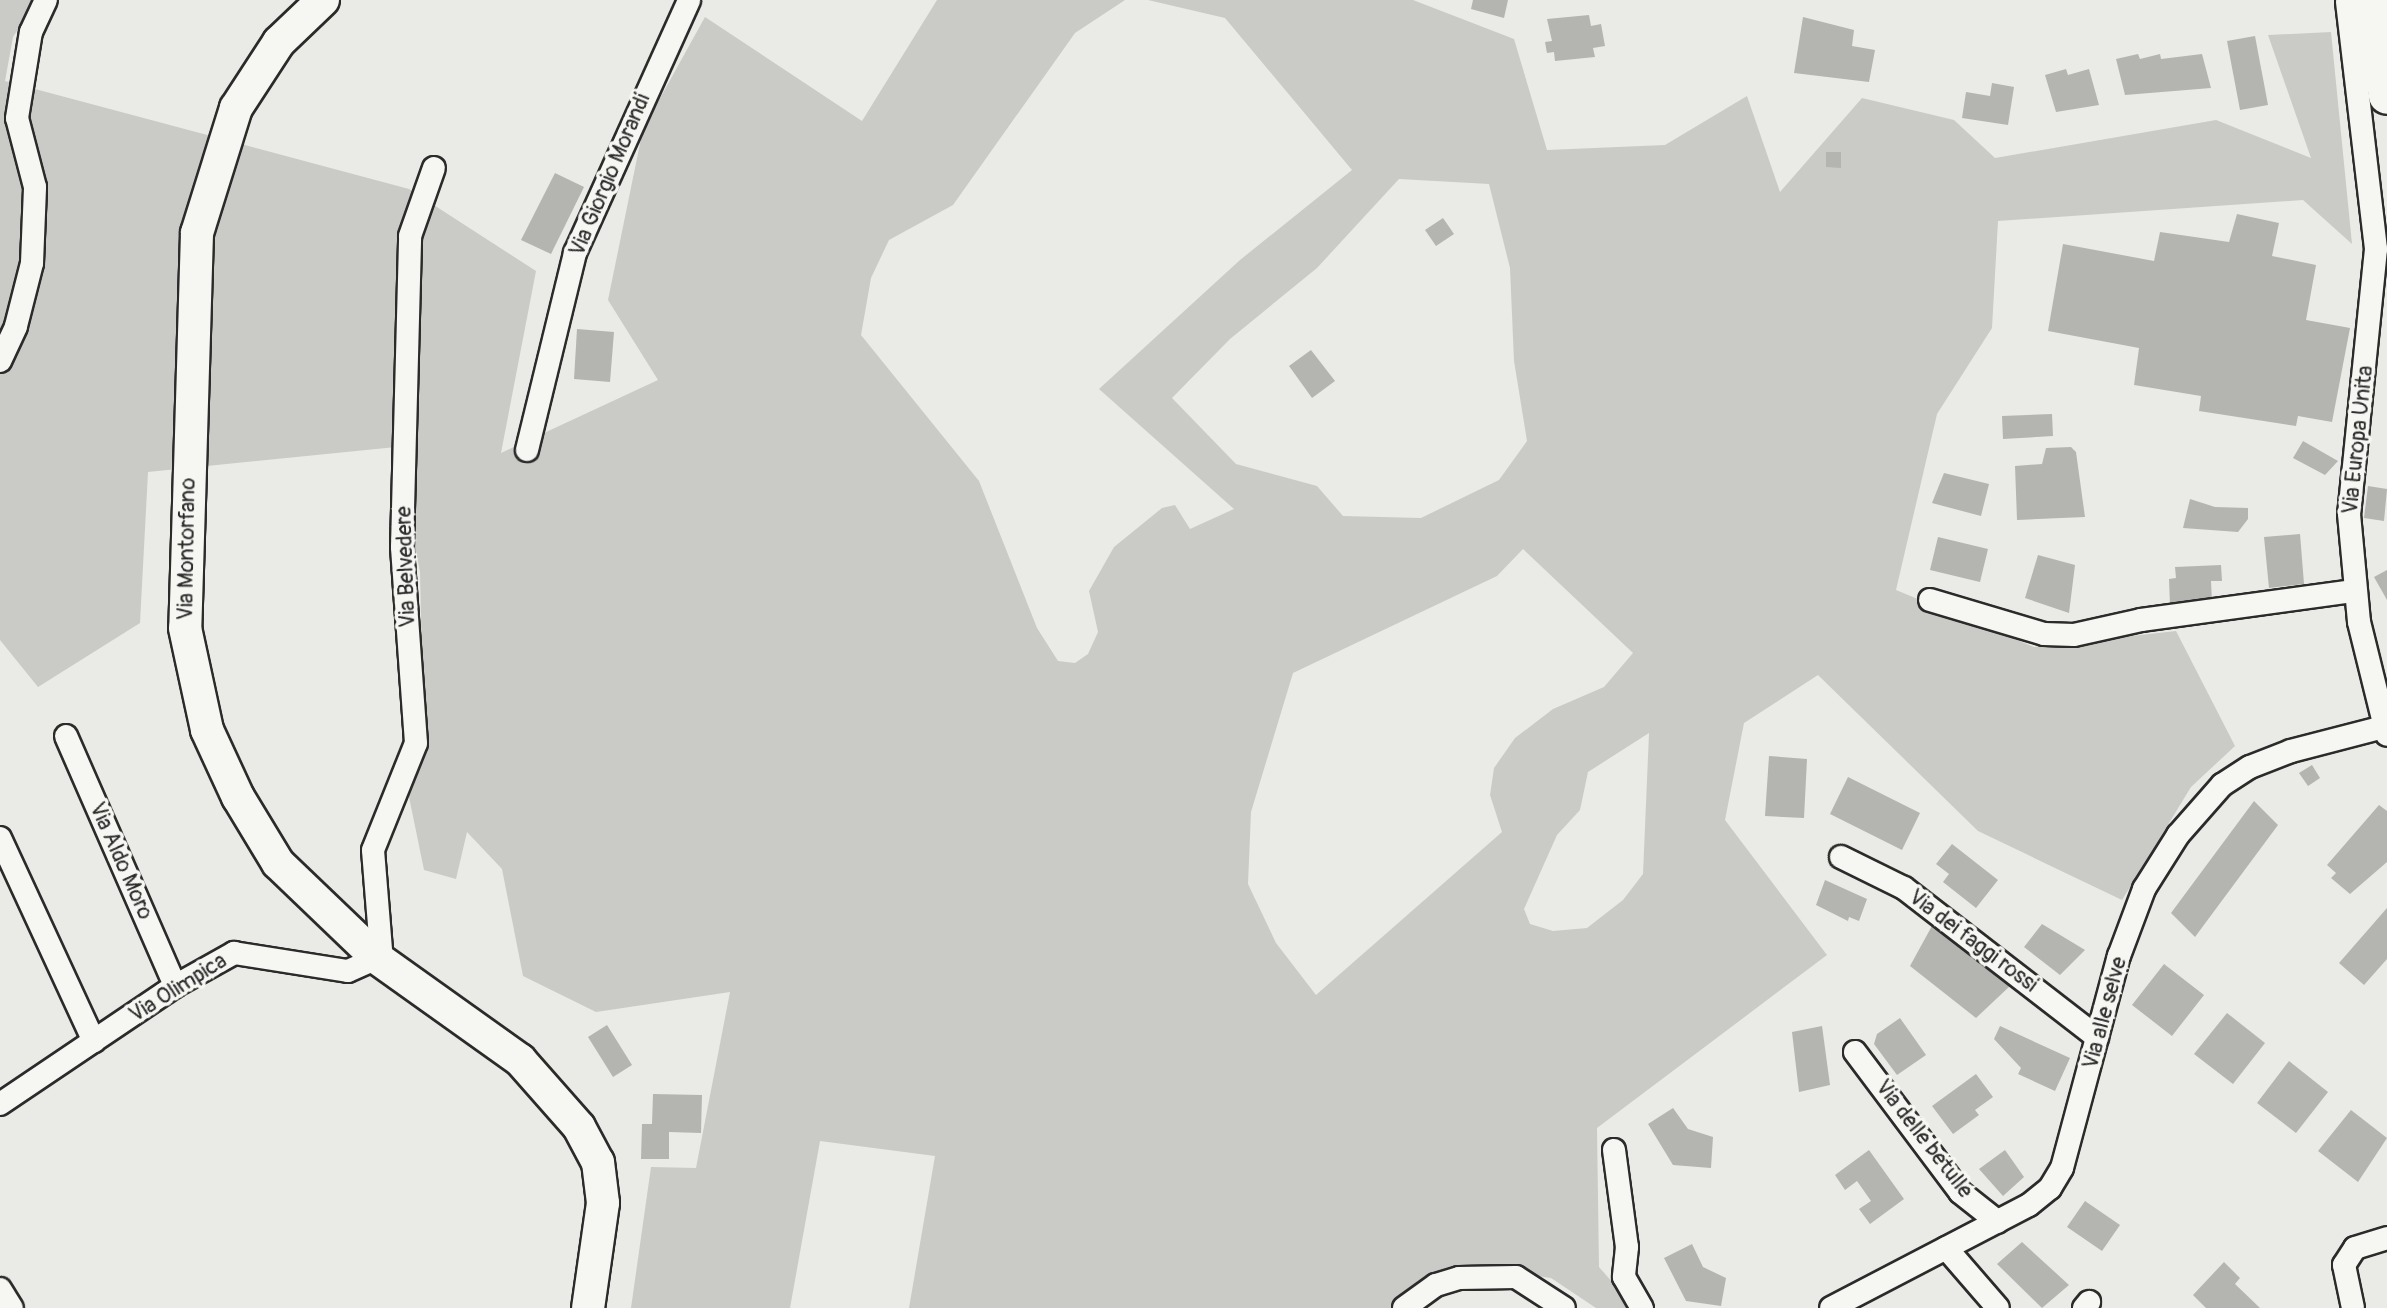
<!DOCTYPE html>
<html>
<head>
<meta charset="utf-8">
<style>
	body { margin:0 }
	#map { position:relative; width:2387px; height:1308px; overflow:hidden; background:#eaeae6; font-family:Pangolin,sans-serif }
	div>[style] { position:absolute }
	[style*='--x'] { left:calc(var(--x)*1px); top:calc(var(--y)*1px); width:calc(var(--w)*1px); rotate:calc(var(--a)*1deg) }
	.green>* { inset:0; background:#cacac7 }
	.building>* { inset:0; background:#b4b4b1 }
	.roads { filter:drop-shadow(2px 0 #2b2b2b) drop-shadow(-2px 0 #2b2b2b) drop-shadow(0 2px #2b2b2b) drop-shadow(0 -2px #2b2b2b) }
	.street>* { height:22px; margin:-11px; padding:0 11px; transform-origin:11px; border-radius:11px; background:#f6f6f2 }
	.secondary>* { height:32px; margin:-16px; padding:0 16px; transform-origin:16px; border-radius:16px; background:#f6f6f2 }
	.primary>* { height:36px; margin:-18px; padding:0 18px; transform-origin:18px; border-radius:18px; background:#f6f6f2 }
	span { translate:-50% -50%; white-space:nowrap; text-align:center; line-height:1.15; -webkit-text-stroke:7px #f6f6f2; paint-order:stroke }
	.street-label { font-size:22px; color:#2b2b2b }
</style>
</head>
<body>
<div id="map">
	<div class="green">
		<div style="clip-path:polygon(evenodd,0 0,37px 0,13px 37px,5px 81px,409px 189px,536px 271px,501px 453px,658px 380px,608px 300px,643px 129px,705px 17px,862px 121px,937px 0,1125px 0,1075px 33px,953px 205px,889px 240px,871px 278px,861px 335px,979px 481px,1037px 628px,1058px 661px,1075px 663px,1088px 654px,1098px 632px,1089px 591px,1114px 547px,1162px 508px,1175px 505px,1190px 529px,1234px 509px,1099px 389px,1240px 260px,1352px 170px,1225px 18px,1148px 0,1413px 0,1514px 39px,1547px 150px,1665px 145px,1747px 96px,1780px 192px,1862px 98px,1954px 120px,1995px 158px,2216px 120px,2311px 158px,2268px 35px,2331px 32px,2352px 244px,2303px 200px,1998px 221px,1992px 328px,1937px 414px,1896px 590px,2034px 647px,2176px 631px,2235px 746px,2191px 787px,2122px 900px,1978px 831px,1818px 675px,1744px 723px,1725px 820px,1827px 955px,1597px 1128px,1599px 1267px,1635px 1308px,1596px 1308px,1551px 1278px,1472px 1266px,1394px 1308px,909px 1308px,935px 1156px,820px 1141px,790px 1308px,631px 1308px,651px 1167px,696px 1168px,730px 992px,596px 1012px,523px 976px,502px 869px,467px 832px,456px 879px,424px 870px,400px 753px,415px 719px,422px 664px,420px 572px,396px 447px,148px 472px,140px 623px,38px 687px,0 640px,0 0,1399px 179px,1489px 184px,1510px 268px,1514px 361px,1527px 441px,1499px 480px,1421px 518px,1343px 516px,1317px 486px,1236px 464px,1172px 398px,1230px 339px,1317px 268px,1399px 179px,0 0,1523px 549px,1633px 653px,1604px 687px,1553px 709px,1515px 738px,1494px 768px,1490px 795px,1502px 832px,1316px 995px,1276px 943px,1248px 884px,1251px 812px,1293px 673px,1497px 576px,1523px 549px,0 0,1649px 733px,1643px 874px,1623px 900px,1587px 928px,1553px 931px,1530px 924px,1524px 909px,1557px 835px,1580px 810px,1588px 772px,1649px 733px)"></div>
	</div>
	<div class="building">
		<div style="clip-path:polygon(1473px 0,1508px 0,1504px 18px,1471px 9px)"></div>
		<div style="clip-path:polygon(1589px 15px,1591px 26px,1601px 24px,1605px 46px,1593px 48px,1595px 57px,1555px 61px,1554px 52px,1547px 53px,1545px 42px,1552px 41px,1547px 19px)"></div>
		<div style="clip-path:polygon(1803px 17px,1854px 30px,1852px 46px,1875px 50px,1869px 82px,1794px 73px)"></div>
		<div style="clip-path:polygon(2255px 36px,2268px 105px,2240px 110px,2227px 41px)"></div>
		<div style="clip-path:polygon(2138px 54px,2140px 59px,2160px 54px,2161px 59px,2202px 54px,2211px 88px,2125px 95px,2116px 59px)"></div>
		<div style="clip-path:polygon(2066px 69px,2068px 75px,2089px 69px,2099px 105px,2056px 112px,2045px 75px)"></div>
		<div style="clip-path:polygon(1992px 83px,2014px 87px,2008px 125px,1962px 118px,1966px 92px,1990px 96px)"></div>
		<div style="clip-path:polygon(1826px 152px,1841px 152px,1841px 168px,1826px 167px)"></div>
		<div style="clip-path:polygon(555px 173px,584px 187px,551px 254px,521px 240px)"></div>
		<div style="clip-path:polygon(2237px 214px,2279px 223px,2272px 256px,2316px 265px,2306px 320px,2350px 328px,2332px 422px,2298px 416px,2296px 426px,2199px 411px,2201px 396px,2134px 385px,2139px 348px,2048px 331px,2063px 244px,2154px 261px,2160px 232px,2229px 242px)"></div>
		<div style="clip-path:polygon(1443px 218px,1454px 234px,1436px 246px,1425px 230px)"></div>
		<div style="clip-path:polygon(577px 329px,614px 332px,610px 382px,574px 379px)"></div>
		<div style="clip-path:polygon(1311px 350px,1335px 381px,1312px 398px,1289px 366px)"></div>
		<div style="clip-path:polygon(2052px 414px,2053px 436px,2003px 439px,2002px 416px)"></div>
		<div style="clip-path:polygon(2303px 441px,2338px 461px,2325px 475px,2293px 458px)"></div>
		<div style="clip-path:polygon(2071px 447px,2076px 452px,2085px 517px,2017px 520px,2015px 466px,2042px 464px,2046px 448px)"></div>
		<div style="clip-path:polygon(1944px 473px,1989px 484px,1981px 516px,1932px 503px)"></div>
		<div style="clip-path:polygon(2368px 486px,2387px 489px,2384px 521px,2364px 518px)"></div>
		<div style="clip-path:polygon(2190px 499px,2215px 507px,2248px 508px,2248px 519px,2238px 532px,2183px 528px)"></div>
		<div style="clip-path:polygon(2300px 534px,2304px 584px,2269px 588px,2264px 537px)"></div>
		<div style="clip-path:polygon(1938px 537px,1988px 549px,1980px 582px,1930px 570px)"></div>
		<div style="clip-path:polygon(2038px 555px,2075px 565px,2069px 613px,2025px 598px)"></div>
		<div style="clip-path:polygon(2221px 565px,2222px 581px,2211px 581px,2212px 603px,2170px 605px,2169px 579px,2176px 578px,2175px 567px)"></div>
		<div style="clip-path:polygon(2387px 570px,2387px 600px,2374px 577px)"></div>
		<div style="clip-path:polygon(1769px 756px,1807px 759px,1804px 818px,1765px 816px)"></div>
		<div style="clip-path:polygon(2312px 765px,2320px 778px,2308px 786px,2299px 773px)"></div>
		<div style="clip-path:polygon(1848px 777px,1920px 813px,1902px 850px,1830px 814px)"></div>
		<div style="clip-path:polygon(2254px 801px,2278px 825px,2195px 937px,2171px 913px)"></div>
		<div style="clip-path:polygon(2379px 805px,2387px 811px,2387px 862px,2350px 894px,2331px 878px,2336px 873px,2327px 865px)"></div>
		<div style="clip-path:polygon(1952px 844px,1998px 880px,1976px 908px,1943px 882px,1949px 874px,1936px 864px)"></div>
		<div style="clip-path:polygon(1825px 880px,1867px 899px,1859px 921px,1849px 917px,1848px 921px,1816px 905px)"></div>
		<div style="clip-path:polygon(2387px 908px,2387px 959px,2364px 985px,2339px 963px)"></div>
		<div style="clip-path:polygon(1933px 924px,2010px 986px,1976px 1018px,1910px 966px)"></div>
		<div style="clip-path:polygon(2042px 924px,2085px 950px,2060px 975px,2024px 947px)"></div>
		<div style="clip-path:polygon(2164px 964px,2204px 995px,2172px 1036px,2132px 1005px)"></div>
		<div style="clip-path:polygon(2227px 1013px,2265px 1043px,2233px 1084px,2194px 1054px)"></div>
		<div style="clip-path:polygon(1900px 1018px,1926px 1055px,1897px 1075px,1874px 1044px,1877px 1034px)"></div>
		<div style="clip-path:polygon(607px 1025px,632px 1065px,613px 1077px,588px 1037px)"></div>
		<div style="clip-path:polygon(1822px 1026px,1830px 1085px,1799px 1092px,1792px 1032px)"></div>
		<div style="clip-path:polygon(2000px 1026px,2070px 1058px,2055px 1091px,2018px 1074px,2021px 1068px,1994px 1039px)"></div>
		<div style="clip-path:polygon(2289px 1061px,2328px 1092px,2296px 1133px,2257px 1103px)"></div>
		<div style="clip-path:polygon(1976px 1074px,1993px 1097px,1975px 1110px,1979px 1115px,1953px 1134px,1932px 1106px)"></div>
		<div style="clip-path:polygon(653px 1094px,702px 1095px,701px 1133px,669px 1132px,669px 1159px,641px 1159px,642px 1124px,652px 1124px)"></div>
		<div style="clip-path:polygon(1673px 1108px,1688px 1129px,1713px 1137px,1711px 1168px,1673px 1165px,1648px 1124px)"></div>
		<div style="clip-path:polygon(2351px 1110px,2387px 1138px,2358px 1182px,2318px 1151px)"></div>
		<div style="clip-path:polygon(1869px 1150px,1904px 1199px,1870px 1224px,1859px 1209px,1871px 1201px,1857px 1181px,1845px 1190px,1835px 1175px)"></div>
		<div style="clip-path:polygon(2005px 1150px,2024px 1177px,2003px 1196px,1979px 1169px)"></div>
		<div style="clip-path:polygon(2085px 1201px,2120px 1225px,2102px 1251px,2067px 1227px)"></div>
		<div style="clip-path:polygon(2022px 1242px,2069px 1285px,2042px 1308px,1997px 1264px)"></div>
		<div style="clip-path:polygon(1692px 1244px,1703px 1267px,1726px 1278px,1721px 1306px,1686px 1301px,1664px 1258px)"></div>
		<div style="clip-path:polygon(2224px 1262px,2240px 1278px,2235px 1284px,2260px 1308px,2206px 1308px,2193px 1295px)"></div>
	</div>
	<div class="roads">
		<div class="street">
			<div style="--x:2347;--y:2;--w:249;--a:83.3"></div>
			<div style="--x:2376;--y:249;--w:266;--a:95.8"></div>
			<div style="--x:2349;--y:514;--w:108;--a:84.7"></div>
			<div style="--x:2359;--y:622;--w:116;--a:76.1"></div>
			<div style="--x:0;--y:361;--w:38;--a:-65"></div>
			<div style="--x:16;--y:326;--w:65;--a:-75.7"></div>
			<div style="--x:32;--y:263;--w:76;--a:-87.7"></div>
			<div style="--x:35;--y:187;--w:71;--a:-104.6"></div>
			<div style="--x:17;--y:118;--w:87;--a:-80.8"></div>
			<div style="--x:31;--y:32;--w:35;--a:-65"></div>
			<div style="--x:527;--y:450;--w:203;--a:-76.3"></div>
			<div style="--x:575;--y:253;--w:277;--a:-65.7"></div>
			<div style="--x:1930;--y:600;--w:119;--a:16.6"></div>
			<div style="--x:2044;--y:634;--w:30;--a:2"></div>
			<div style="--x:2074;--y:635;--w:69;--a:-12.6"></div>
			<div style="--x:2141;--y:620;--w:215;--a:-7.8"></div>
			<div style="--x:66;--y:736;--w:273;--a:66.4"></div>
			<div style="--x:0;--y:838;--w:224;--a:65.2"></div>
			<div style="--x:1841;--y:857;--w:70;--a:26.2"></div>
			<div style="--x:1904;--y:888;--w:244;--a:37.7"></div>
			<div style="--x:382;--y:962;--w:112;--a:-94.6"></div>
			<div style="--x:373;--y:850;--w:115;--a:-68.1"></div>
			<div style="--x:416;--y:743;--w:196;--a:-94.1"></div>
			<div style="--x:402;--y:547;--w:311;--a:-88.5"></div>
			<div style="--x:410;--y:236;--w:72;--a:-70.6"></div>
			<div style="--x:1855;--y:1052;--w:175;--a:53.1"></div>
			<div style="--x:1960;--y:1192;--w:48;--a:38.3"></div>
			<div style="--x:0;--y:1104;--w:211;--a:-34"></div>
			<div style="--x:175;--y:986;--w:68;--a:-29.2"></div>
			<div style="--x:234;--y:953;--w:115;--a:9"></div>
			<div style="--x:348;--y:971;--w:32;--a:-24"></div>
			<div style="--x:1614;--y:1150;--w:98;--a:82.4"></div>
			<div style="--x:1627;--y:1247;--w:30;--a:96"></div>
			<div style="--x:1624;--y:1277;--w:36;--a:60"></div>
			<div style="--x:1946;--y:1248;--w:79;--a:49.1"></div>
			<div style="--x:0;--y:1289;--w:22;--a:58"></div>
			<div style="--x:1404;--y:1308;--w:39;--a:-36"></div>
			<div style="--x:1436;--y:1285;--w:24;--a:-17"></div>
			<div style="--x:1459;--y:1278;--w:57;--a:-1"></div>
			<div style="--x:1516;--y:1277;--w:57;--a:32.9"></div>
			<div style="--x:1831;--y:1308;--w:223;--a:-27.5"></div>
			<div style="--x:2029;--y:1205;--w:27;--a:-39"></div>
			<div style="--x:2050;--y:1188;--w:23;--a:-59"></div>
			<div style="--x:2062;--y:1168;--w:220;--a:-75"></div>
			<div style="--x:2119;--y:956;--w:72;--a:-69.5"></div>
			<div style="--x:2144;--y:889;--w:64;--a:-57.8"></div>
			<div style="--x:2178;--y:835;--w:67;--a:-48.7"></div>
			<div style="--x:2222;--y:785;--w:33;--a:-33"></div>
			<div style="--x:2250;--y:767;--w:44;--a:-21.3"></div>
			<div style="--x:2291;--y:751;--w:96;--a:-14.5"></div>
			<div style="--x:2084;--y:1308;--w:8;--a:-50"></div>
			<div style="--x:2353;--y:1308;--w:44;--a:-101.8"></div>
			<div style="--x:2344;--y:1265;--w:20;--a:-57"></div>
			<div style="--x:2355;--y:1248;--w:34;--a:-17"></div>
		</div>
		<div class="secondary">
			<div style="--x:323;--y:0;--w:61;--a:136.3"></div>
			<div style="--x:279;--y:42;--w:79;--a:123.1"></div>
			<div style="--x:236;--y:108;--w:131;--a:107.3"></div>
			<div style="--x:197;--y:233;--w:395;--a:91.7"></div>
			<div style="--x:185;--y:628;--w:104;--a:77.8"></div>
			<div style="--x:207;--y:730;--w:74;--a:65.2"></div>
			<div style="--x:238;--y:797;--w:77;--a:58.8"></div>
			<div style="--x:278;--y:863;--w:137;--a:43.8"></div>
			<div style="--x:377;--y:958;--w:176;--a:35.5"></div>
			<div style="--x:520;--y:1060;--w:89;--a:48.6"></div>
			<div style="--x:579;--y:1127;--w:40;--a:62"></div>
			<div style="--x:598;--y:1162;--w:41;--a:83"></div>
			<div style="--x:603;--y:1203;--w:106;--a:98.1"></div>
		</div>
		<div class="primary">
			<div style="--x:2371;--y:0;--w:97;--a:80.5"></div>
		</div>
	</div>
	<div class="street-label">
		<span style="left:610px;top:175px;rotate:-67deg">Via Giorgio Morandi</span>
		<span style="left:2358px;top:440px;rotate:-84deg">Via Europa Unita</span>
		<span style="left:187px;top:549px;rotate:-89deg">Via Montorfano</span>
		<span style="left:406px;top:567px;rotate:-92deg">Via Belvedere</span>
		<span style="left:121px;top:861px;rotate:66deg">Via Aldo Moro</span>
		<span style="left:1973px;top:941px;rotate:37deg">Via dei faggi rossi</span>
		<span style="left:178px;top:988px;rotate:-32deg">Via Olimpica</span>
		<span style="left:2105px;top:1013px;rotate:-75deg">Via alle selve</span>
		<span style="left:1924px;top:1139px;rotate:52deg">Via delle betulle</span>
	</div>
</div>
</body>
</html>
